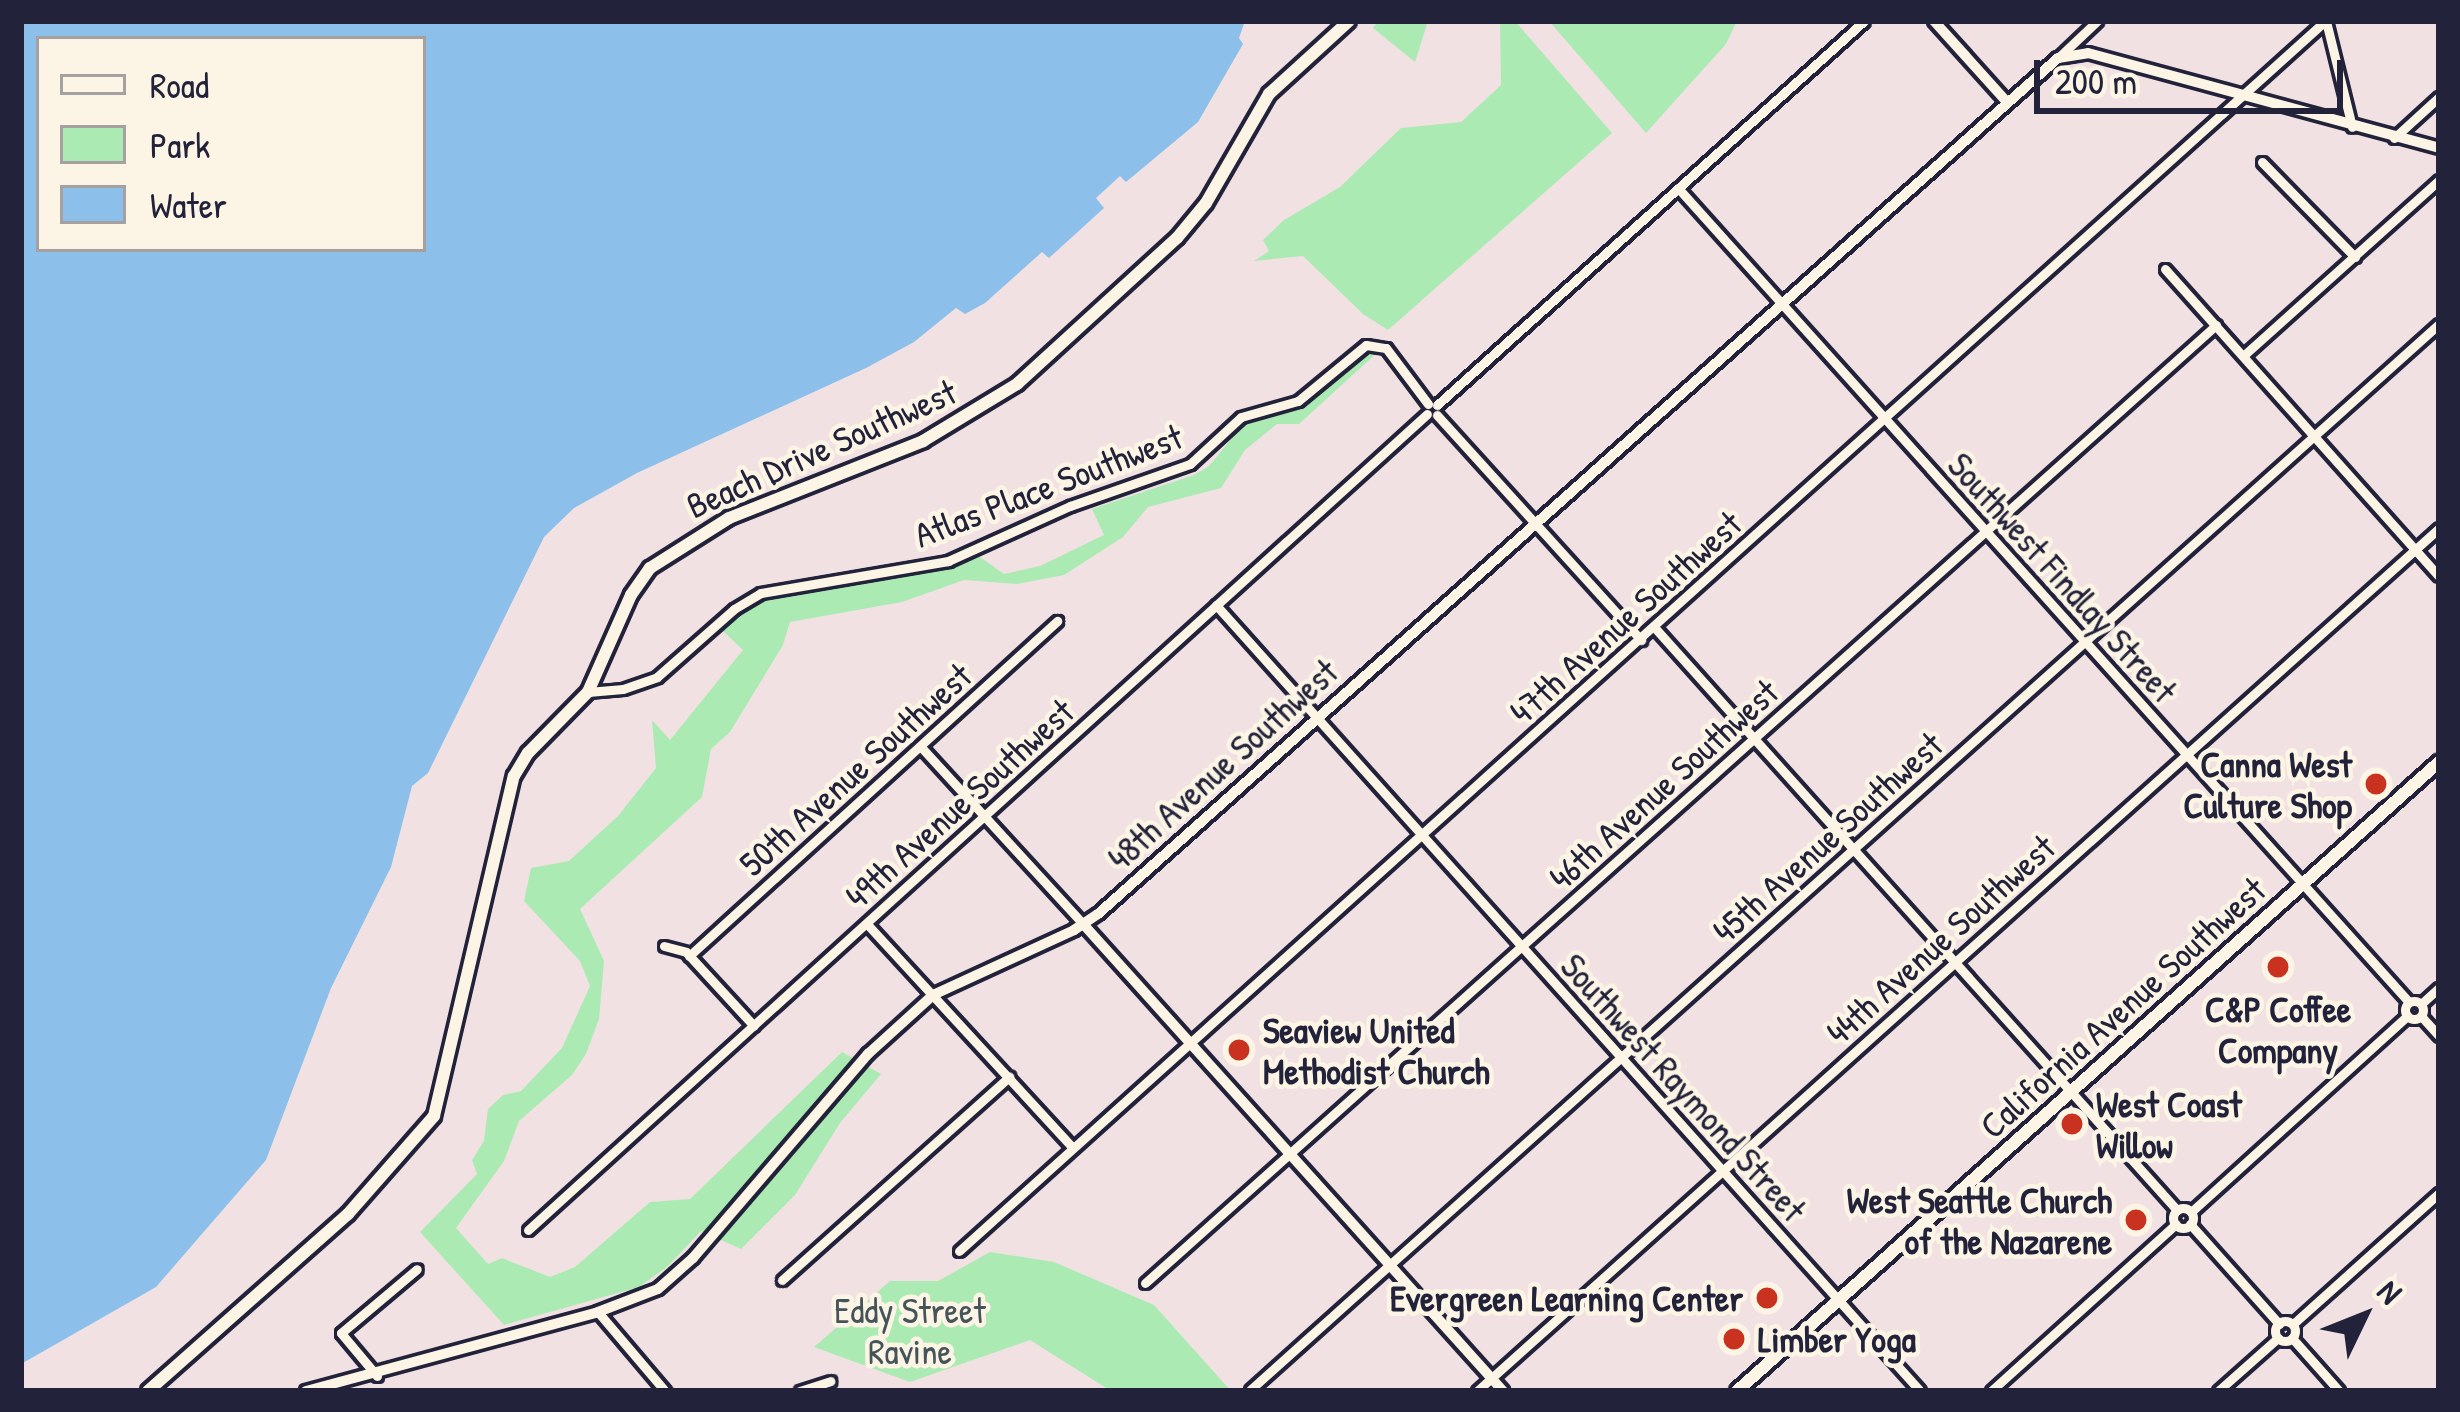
<!DOCTYPE html>
<html>
<head>
<meta charset="utf-8">
<style>
	body { margin:0 }
	#map { position:relative; width:2460px; height:1412px; overflow:hidden; background:#f1e1e2; font-family:"Patrick Hand",sans-serif }
	div>[style] { position:absolute }
	[style*='--x'] { left:calc(var(--x)*1px); top:calc(var(--y)*1px); width:calc(var(--w)*1px); rotate:calc(var(--a)*1deg) }
	.green>* { inset:0; background:#abebb3 }
	.water>* { inset:0; background:#8cbfe9 }
	.roads { filter:drop-shadow(3px 0 #22223b) drop-shadow(-3px 0 #22223b) drop-shadow(0 3px #22223b) drop-shadow(0 -3px #22223b) }
	.minor>* { height:9px; margin:-4.5px; padding:0 4.5px; transform-origin:4.5px; border-radius:4.5px; background:#fcf5e5 }
	.minor>.ring { margin:-4.5px; padding:0; box-sizing:content-box; background:none; border:9px solid #fcf5e5; border-radius:50% }
	.tertiary>* { height:10px; margin:-5px; padding:0 5px; transform-origin:5px; border-radius:5px; background:#fcf5e5 }
	.secondary>* { height:12px; margin:-6px; padding:0 6px; transform-origin:6px; border-radius:6px; background:#fcf5e5 }
	.dots>* { width:33px; height:33px; translate:-50% -50%; box-sizing:border-box; border:6px solid #fcf5e5; border-radius:50% }
	span { translate:-50% -50%; white-space:nowrap; text-align:center; line-height:1.15; -webkit-text-stroke:9px #fcf5e5; paint-order:stroke }
	.street-label { font-size:36px; color:#22223b }
	.poi-label { font-size:36px; color:#22223b; font-weight:700 }
	.right { translate:-100% -50%; text-align:right }
	.left { translate:0 -50%; text-align:left }
	.park-label { font-size:36px; color:#445459 }
	.frame { position:absolute; inset:0; border:24px solid #22223b; pointer-events:none }
	.legend { position:absolute; left:36px; top:36px; width:390px; height:216px; box-sizing:border-box; background:#fcf5e5; border:3px solid #a5a1a1; margin:0; padding:15px 21px; list-style:none; font-size:36px; color:#22223b }
	.legend li { display:flex; align-items:center; gap:24px; height:60px }
	.legend b { width:60px; border:3px solid #a5a1a1 }
	.north { position:absolute; left:2304px; top:1256px; width:120px; height:120px; -webkit-text-stroke:9px #fcf5e5; paint-order:stroke; rotate:47deg; font-size:33px; font-weight:700; line-height:48px; text-align:center; color:#22223b }
	.north::after { content:''; display:block; margin:auto; width:42px; height:54px; background:#22223b; clip-path:polygon(50% 0,100% 100%,50% 72%,0 100%) }
	.scale { position:absolute; left:2034px; top:60px; width:309px; height:54px; box-sizing:border-box; border:6px solid #22223b; border-top:0; padding-left:15px; font-size:36px; line-height:42px; white-space:nowrap; color:#22223b; -webkit-text-stroke:9px #fcf5e5; paint-order:stroke }
</style>
</head>
<body>
<div id="map">
	<div class="green">
		<div style="clip-path:polygon(1378px 21px,1428px 21px,1415px 62px,1373px 28px)"></div>
		<div style="clip-path:polygon(1500px 21px,1515px 21px,1612px 133px,1388px 330px,1363px 314px,1303px 256px,1254px 261px,1269px 251px,1263px 240px,1284px 220px,1340px 187px,1401px 128px,1461px 122px,1501px 85px)"></div>
		<div style="clip-path:polygon(1549px 21px,1737px 21px,1726px 44px,1646px 133px)"></div>
		<div style="clip-path:polygon(1378px 352px,1299px 424px,1277px 424px,1245px 450px,1221px 488px,1148px 507px,1123px 537px,1064px 575px,1017px 584px,964px 580px,902px 602px,790px 622px,783px 645px,730px 732px,711px 749px,702px 797px,580px 909px,604px 961px,599px 1019px,586px 1054px,572px 1075px,519px 1121px,504px 1161px,456px 1228px,488px 1264px,502px 1258px,550px 1277px,575px 1267px,650px 1202px,690px 1199px,842px 1052px,881px 1074px,840px 1123px,795px 1195px,741px 1249px,701px 1231px,667px 1267px,639px 1287px,504px 1325px,420px 1232px,477px 1174px,472px 1160px,484px 1141px,488px 1109px,503px 1095px,521px 1091px,562px 1048px,590px 986px,580px 961px,524px 901px,531px 868px,569px 861px,618px 816px,656px 768px,652px 720px,670px 740px,743px 650px,722px 630px,750px 607px,780px 595px,950px 568px,980px 557px,1004px 574px,1040px 566px,1104px 535px,1092px 509px,1194px 475px,1209px 466px,1246px 421px,1301px 408px,1361px 354px)"></div>
		<div style="clip-path:polygon(990px 1252px,1054px 1262px,1154px 1305px,1231px 1391px,1111px 1391px,1030px 1340px,910px 1382px,814px 1347px,890px 1281px,938px 1281px)"></div>
	</div>
	<div class="water">
		<div style="clip-path:polygon(evenodd,21px 21px,1245px 21px,1239px 38px,1243px 44px,1198px 122px,1126px 182px,1120px 176px,1096px 198px,1104px 208px,1049px 258px,1042px 252px,985px 303px,965px 314px,956px 308px,914px 342px,866px 368px,637px 473px,574px 508px,544px 537px,428px 773px,412px 786px,391px 867px,331px 988px,266px 1160px,156px 1287px,21px 1364px,21px 21px,39px 39px,423px 39px,423px 249px,39px 249px,39px 39px)"></div>
	</div>
	<div class="roads">
		<div class="minor">
			<div style="--x:2326;--y:21;--w:109;--a:76.2"></div>
			<div style="--x:2058;--y:58;--w:54;--a:-43.5"></div>
			<div style="--x:2394;--y:138;--w:61;--a:-42.3"></div>
			<div style="--x:2262;--y:162;--w:133;--a:45.6"></div>
			<div style="--x:1678;--y:188;--w:1094;--a:48.08"></div>
			<div style="--x:2165;--y:269;--w:411;--a:48.3"></div>
			<div style="--x:2243;--y:356;--w:263;--a:-41.9"></div>
			<div style="--x:1437;--y:405;--w:574;--a:-41.96"></div>
			<div style="--x:1437;--y:415;--w:304;--a:47.8"></div>
			<div style="--x:1216;--y:605;--w:1055;--a:48.15"></div>
			<div style="--x:1655;--y:628;--w:782;--a:48.11"></div>
			<div style="--x:588;--y:692;--w:35;--a:-5"></div>
			<div style="--x:623;--y:689;--w:36;--a:-19"></div>
			<div style="--x:657;--y:677;--w:103;--a:-41.4"></div>
			<div style="--x:734;--y:609;--w:31;--a:-31"></div>
			<div style="--x:761;--y:593;--w:190;--a:-9.7"></div>
			<div style="--x:948;--y:561;--w:134;--a:-24.3"></div>
			<div style="--x:1070;--y:506;--w:127;--a:-19.3"></div>
			<div style="--x:1190;--y:464;--w:69;--a:-42.7"></div>
			<div style="--x:1241;--y:417;--w:59;--a:-15.7"></div>
			<div style="--x:1298;--y:401;--w:88;--a:-39.5"></div>
			<div style="--x:1366;--y:345;--w:20;--a:9"></div>
			<div style="--x:1386;--y:348;--w:70;--a:53.1"></div>
			<div style="--x:921;--y:747;--w:241;--a:47.5"></div>
			<div style="--x:867;--y:924;--w:303;--a:47.4"></div>
			<div style="--x:664;--y:946;--w:23;--a:15"></div>
			<div style="--x:686;--y:952;--w:100;--a:47.4"></div>
			<div style="--x:689;--y:956;--w:498;--a:-42.3"></div>
			<div class="ring" style="left:2405px;top:1001px;width:9px;height:9px"></div>
			<div style="--x:2421;--y:1004;--w:24;--a:-42"></div>
			<div style="--x:2421;--y:1016;--w:27;--a:48"></div>
			<div class="ring" style="left:2173px;top:1208px;width:11px;height:11px"></div>
			<div style="--x:2191;--y:1212;--w:292;--a:-42.2"></div>
			<div style="--x:2190;--y:1224;--w:134;--a:48.3"></div>
			<div style="--x:528;--y:1230;--w:1214;--a:-42.23"></div>
			<div style="--x:959;--y:1251;--w:1838;--a:-42"></div>
			<div style="--x:782;--y:1280;--w:305;--a:-41.8"></div>
			<div style="--x:1145;--y:1283;--w:1437;--a:-41.81"></div>
			<div style="--x:598;--y:1312;--w:104;--a:49.7"></div>
			<div class="ring" style="left:2275px;top:1321px;width:11px;height:11px"></div>
			<div style="--x:2293;--y:1324;--w:196;--a:-41.9"></div>
			<div style="--x:2292;--y:1338;--w:71;--a:48.4"></div>
			<div style="--x:377;--y:1376;--w:56;--a:-129.9"></div>
			<div style="--x:341;--y:1333;--w:99;--a:-40.1"></div>
			<div style="--x:1250;--y:1390;--w:1597;--a:-41.88"></div>
			<div style="--x:800;--y:1391;--w:32;--a:-18"></div>
			<div style="--x:1477;--y:1391;--w:1292;--a:-41.89"></div>
			<div style="--x:1991;--y:1391;--w:249;--a:-42.1"></div>
			<div style="--x:2218;--y:1391;--w:80;--a:-41.5"></div>
		</div>
		<div class="tertiary">
			<div style="--x:1934;--y:21;--w:109;--a:48"></div>
			<div style="--x:1084;--y:925;--w:627;--a:48.04"></div>
			<div style="--x:306;--y:1391;--w:302;--a:-15.1"></div>
			<div style="--x:598;--y:1312;--w:64;--a:-21"></div>
			<div style="--x:658;--y:1289;--w:47;--a:-41.5"></div>
			<div style="--x:693;--y:1258;--w:269;--a:-49.4"></div>
			<div style="--x:868;--y:1054;--w:88;--a:-42.2"></div>
			<div style="--x:933;--y:995;--w:155;--a:-24.7"></div>
			<div style="--x:1074;--y:930;--w:29;--a:-34"></div>
			<div style="--x:1098;--y:914;--w:1286;--a:-41.72"></div>
			<div style="--x:2058;--y:58;--w:30;--a:-9"></div>
			<div style="--x:2088;--y:53;--w:364;--a:15.1"></div>
		</div>
		<div class="secondary">
			<div style="--x:148;--y:1391;--w:267;--a:-41.5"></div>
			<div style="--x:348;--y:1214;--w:130;--a:-48.7"></div>
			<div style="--x:434;--y:1116;--w:349;--a:-76.8"></div>
			<div style="--x:514;--y:776;--w:27;--a:-59"></div>
			<div style="--x:528;--y:753;--w:86;--a:-45.5"></div>
			<div style="--x:588;--y:692;--w:106;--a:-66.1"></div>
			<div style="--x:631;--y:595;--w:33;--a:-55"></div>
			<div style="--x:650;--y:568;--w:93;--a:-32.3"></div>
			<div style="--x:729;--y:518;--w:209;--a:-21.6"></div>
			<div style="--x:923;--y:441;--w:110;--a:-31.2"></div>
			<div style="--x:1017;--y:384;--w:217;--a:-42.4"></div>
			<div style="--x:1177;--y:238;--w:45;--a:-50.4"></div>
			<div style="--x:1206;--y:203;--w:126;--a:-60"></div>
			<div style="--x:1269;--y:94;--w:108;--a:-42.4"></div>
			<div style="--x:1737;--y:1391;--w:943;--a:-41.86"></div>
		</div>
	</div>
	<div class="dots">
		<div style="left:2376px;top:784px;background:#c8321e"></div>
		<div style="left:2278px;top:967px;background:#c8321e"></div>
		<div style="left:1239px;top:1050px;background:#c8321e"></div>
		<div style="left:2072px;top:1124px;background:#c8321e"></div>
		<div style="left:2136px;top:1220px;background:#c8321e"></div>
		<div style="left:1767px;top:1298px;background:#c8321e"></div>
		<div style="left:1734px;top:1339px;background:#c8321e"></div>
	</div>
	<div class="street-label">
		<span style="left:821px;top:448px;rotate:-24deg">Beach Drive Southwest</span>
		<span style="left:1048px;top:485px;rotate:-21deg">Atlas Place Southwest</span>
		<span style="left:2063px;top:577px;rotate:48deg">Southwest Findlay Street</span>
		<span style="left:1625px;top:617px;rotate:-42deg">47th Avenue Southwest</span>
		<span style="left:1222px;top:764px;rotate:-42deg">48th Avenue Southwest</span>
		<span style="left:855px;top:769px;rotate:-42deg">50th Avenue Southwest</span>
		<span style="left:1663px;top:784px;rotate:-42deg">46th Avenue Southwest</span>
		<span style="left:959px;top:803px;rotate:-42deg">49th Avenue Southwest</span>
		<span style="left:1827px;top:837px;rotate:-42deg">45th Avenue Southwest</span>
		<span style="left:1940px;top:939px;rotate:-42deg">44th Avenue Southwest</span>
		<span style="left:2122px;top:1007px;rotate:-42deg">California Avenue Southwest</span>
		<span style="left:1684px;top:1087px;rotate:48deg">Southwest Raymond Street</span>
	</div>
	<div class="poi-label">
		<span class="right" style="left:2352px;top:784px">Canna West<br>Culture Shop</span>
		<span style="left:2278px;top:1029px">C&amp;P Coffee<br>Company</span>
		<span class="left" style="left:1263px;top:1050px">Seaview United<br>Methodist Church</span>
		<span class="left" style="left:2096px;top:1124px">West Coast<br>Willow</span>
		<span class="right" style="left:2112px;top:1220px">West Seattle Church<br>of the Nazarene</span>
		<span class="right" style="left:1743px;top:1298px">Evergreen Learning Center</span>
		<span class="left" style="left:1758px;top:1339px">Limber Yoga</span>
	</div>
	<div class="park-label">
		<span style="left:910px;top:1330px">Eddy Street<br>Ravine</span>
	</div>
	<div class="frame"></div>
	<ul class="legend">
	<li><b style="height:15px;background:#fcf5e5"></b>Road</li>
	<li><b style="height:33px;background:#abebb3"></b>Park</li>
	<li><b style="height:33px;background:#8cbfe9"></b>Water</li>
	</ul>
	<div class="north">N</div>
	<div class="scale">200 m</div>
</div>
</body>
</html>
